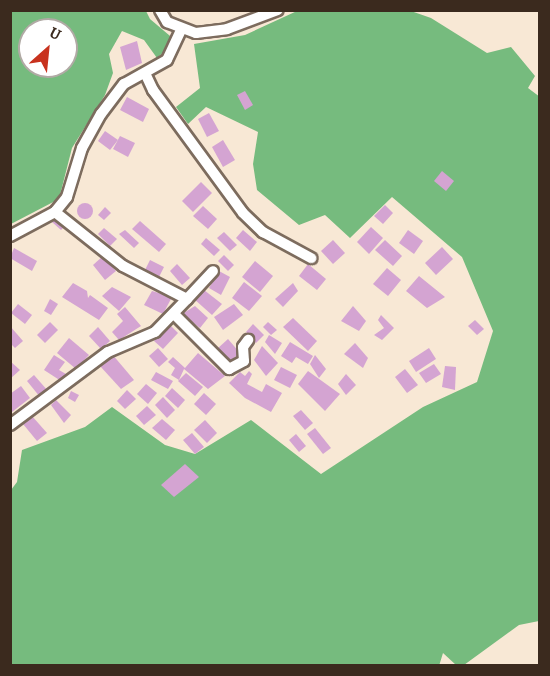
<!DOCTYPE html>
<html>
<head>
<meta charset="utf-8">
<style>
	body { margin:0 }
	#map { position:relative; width:550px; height:676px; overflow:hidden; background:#f8e8d5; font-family:Alegreya,serif }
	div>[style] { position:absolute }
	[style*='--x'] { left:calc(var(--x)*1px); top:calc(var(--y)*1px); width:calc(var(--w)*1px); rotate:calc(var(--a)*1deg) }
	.forest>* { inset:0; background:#76bb7e }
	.building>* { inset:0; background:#d4a4d2 }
	.round { border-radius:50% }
	.roads { filter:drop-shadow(2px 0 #7d6c5e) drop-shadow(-2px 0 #7d6c5e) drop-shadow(0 2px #7d6c5e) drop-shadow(0 -2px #7d6c5e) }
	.street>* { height:10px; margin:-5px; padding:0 5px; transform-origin:5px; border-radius:5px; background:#fff }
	span { translate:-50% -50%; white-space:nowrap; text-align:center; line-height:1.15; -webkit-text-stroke:4.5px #fff; paint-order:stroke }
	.frame { position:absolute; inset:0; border:12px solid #3b2a1e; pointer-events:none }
	.north { position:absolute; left:18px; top:18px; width:60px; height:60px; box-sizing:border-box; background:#fff; border:2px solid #b1aaa5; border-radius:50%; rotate:27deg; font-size:16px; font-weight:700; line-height:24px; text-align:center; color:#3b2a1e }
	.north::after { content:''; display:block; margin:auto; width:21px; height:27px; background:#c8321e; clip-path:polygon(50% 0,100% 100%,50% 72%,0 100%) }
</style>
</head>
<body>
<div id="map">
	<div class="forest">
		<div style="clip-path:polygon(408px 10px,431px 18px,487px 53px,511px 47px,535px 76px,528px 88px,540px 97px,539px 621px,519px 625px,464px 665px,456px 665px,443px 653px,439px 666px,11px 666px,11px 490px,17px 482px,22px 450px,85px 427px,112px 407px,165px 445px,195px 454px,251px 420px,321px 474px,423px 407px,477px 382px,493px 331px,462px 257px,392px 197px,350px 238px,325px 215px,299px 225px,257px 190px,253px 164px,258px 132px,206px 107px,188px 124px,176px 107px,200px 88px,194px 44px,245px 35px,297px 11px)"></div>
		<div style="clip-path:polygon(evenodd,11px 11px,146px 11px,150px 19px,176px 41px,157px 58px,144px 40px,122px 31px,109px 54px,113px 73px,105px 95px,72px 148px,59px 199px,11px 224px,11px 11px,30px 30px,66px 30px,66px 66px,30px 66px,30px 30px)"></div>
	</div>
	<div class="building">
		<div style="clip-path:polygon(137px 41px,142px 63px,126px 70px,120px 47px)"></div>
		<div style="clip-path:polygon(245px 91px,253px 105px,245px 110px,237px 95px)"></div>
		<div style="clip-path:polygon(127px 97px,149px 109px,143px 122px,120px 110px)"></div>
		<div style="clip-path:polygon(209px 113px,219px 131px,207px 137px,198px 119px)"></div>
		<div style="clip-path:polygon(105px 131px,118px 140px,110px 150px,98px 141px)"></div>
		<div style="clip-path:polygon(120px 136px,135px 143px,128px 157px,113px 149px)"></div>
		<div style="clip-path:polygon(223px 140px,235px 160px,223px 167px,212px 147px)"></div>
		<div style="clip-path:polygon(442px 171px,454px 181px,446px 191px,434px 181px)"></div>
		<div style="clip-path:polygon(201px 182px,212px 193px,193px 212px,182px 201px)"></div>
		<div class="round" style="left:77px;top:203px;width:16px;height:16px"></div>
		<div style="clip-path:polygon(385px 205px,393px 213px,383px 224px,374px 216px)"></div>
		<div style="clip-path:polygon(203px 206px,217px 219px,208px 229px,193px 216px)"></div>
		<div style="clip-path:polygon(105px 207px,111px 213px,104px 220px,98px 215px)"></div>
		<div style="clip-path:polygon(56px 218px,65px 226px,61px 230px,52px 222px)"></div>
		<div style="clip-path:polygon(140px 221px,166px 244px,159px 252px,132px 229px)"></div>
		<div style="clip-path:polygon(371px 227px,383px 238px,369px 254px,357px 242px)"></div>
		<div style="clip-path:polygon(104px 228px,117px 239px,110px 246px,98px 234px)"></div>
		<div style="clip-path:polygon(125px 230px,139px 243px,134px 248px,119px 234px)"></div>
		<div style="clip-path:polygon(243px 230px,257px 242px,250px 251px,236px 238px)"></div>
		<div style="clip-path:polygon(408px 230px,423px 241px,414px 254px,399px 243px)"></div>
		<div style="clip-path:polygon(224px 232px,237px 245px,230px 251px,217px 238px)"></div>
		<div style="clip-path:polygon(206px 238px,220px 250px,214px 256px,201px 244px)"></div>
		<div style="clip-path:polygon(333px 240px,345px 253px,333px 264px,321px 251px)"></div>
		<div style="clip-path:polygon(385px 240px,402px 256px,393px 266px,375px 250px)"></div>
		<div style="clip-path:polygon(442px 247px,453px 259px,436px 275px,425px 263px)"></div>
		<div style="clip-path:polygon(14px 248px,37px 261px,32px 271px,10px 258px)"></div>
		<div style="clip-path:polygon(224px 255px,234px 265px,228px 271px,218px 261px)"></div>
		<div style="clip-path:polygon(103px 256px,116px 271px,105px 280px,93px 265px)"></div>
		<div style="clip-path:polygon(150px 260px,164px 267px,158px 279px,144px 272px)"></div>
		<div style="clip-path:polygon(255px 261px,273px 276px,260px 292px,242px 277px)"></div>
		<div style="clip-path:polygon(177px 264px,190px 278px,182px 285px,170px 271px)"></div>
		<div style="clip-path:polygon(308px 264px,326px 279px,317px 290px,299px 276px)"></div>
		<div style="clip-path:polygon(387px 268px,401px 280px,388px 296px,373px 284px)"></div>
		<div style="clip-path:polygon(219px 271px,230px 277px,221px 295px,209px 288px)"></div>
		<div style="clip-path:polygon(419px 276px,440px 293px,445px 297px,427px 308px,406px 291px)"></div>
		<div style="clip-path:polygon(244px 282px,262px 296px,249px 311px,232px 298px)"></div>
		<div style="clip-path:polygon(73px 283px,87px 291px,88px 298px,90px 295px,108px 308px,99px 320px,62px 297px)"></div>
		<div style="clip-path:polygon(293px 283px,298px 291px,283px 307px,275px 299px)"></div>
		<div style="clip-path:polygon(112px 287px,131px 297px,119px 311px,102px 296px)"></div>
		<div style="clip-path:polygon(204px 290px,222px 304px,212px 315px,194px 299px)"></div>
		<div style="clip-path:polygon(152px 291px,172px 297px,163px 314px,144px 305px)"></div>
		<div style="clip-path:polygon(50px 299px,58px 304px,51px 315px,44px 311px)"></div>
		<div style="clip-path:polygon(18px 304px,32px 315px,25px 324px,11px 313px)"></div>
		<div style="clip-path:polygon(234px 304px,243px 315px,223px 330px,214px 317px)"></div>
		<div style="clip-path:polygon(195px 306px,208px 318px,200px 328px,182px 314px)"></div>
		<div style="clip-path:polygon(353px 306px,366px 321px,359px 331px,341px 321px)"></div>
		<div style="clip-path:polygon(125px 307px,141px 326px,119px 340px,112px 332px,123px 321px,117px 314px)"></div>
		<div style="clip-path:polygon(381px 315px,394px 328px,382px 340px,374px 335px,384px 328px,378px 320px)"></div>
		<div style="clip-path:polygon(293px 318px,317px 341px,308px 351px,283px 327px)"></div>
		<div style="clip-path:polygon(475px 320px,484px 329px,477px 335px,468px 326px)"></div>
		<div style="clip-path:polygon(50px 322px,58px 330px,45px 343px,37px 335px)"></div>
		<div style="clip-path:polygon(268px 322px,277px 330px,271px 335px,263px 327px)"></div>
		<div style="clip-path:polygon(169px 324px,178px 333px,163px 349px,154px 341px)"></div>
		<div style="clip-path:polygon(253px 324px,264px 335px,256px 343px,246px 332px)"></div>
		<div style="clip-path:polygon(10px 326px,23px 341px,15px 348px,10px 343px)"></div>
		<div style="clip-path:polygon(98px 327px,110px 341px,101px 349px,89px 336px)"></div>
		<div style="clip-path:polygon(269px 335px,282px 343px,275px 354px,265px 342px)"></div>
		<div style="clip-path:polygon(69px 338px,89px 355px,76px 369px,57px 353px)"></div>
		<div style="clip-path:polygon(228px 339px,240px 353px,229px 362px,217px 349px)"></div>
		<div style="clip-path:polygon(290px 342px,313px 356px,308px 364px,296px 357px,292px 363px,281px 356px)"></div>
		<div style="clip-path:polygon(355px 343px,368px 358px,363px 368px,344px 354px)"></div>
		<div style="clip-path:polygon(262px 346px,278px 363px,266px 376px,254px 360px)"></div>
		<div style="clip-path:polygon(158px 348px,168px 359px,159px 367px,149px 356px)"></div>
		<div style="clip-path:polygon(429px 348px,436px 359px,416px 372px,409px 361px)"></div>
		<div style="clip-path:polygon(198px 353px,225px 376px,208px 389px,184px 369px,179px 380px,171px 375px,175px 368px,168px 362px,173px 357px,185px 368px)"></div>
		<div style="clip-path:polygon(112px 354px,134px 380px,121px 389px,100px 366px)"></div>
		<div style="clip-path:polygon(54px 355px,65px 362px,59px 370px,66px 374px,61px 381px,44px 370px)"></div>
		<div style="clip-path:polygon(315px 355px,326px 369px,319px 378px,310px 364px)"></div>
		<div style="clip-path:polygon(10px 361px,20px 370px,10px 379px)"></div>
		<div style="clip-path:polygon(434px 364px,441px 374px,426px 383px,419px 373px)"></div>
		<div style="clip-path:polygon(445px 366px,456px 367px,455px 390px,442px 387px)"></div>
		<div style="clip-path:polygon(281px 367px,297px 375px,290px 388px,274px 380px)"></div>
		<div style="clip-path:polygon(405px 369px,418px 385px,407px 393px,395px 377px)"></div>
		<div style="clip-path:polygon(249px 371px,252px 374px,247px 384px,262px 392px,266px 384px,282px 393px,271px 412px,245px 398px,229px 383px,240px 372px,245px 376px)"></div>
		<div style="clip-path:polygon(308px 371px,340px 394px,325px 411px,298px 384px)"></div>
		<div style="clip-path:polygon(156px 372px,173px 381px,168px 389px,151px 380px)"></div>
		<div style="clip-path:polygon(186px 373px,203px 387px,195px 396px,178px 381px)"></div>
		<div style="clip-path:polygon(346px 374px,356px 385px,346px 395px,338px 384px)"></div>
		<div style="clip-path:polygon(34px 375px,48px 391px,40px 397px,27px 381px)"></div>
		<div style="clip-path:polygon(146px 384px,157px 393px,148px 404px,137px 394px)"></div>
		<div style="clip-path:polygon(21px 386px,30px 398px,12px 412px,10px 394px)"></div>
		<div style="clip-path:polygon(172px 388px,185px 400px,178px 408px,165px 396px)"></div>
		<div style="clip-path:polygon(127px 390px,136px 399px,125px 409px,117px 401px)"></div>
		<div style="clip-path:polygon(71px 391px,79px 395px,75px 402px,68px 398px)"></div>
		<div style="clip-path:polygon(204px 393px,216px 404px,206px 415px,194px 404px)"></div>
		<div style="clip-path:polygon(163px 397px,175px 410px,167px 418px,155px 405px)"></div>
		<div style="clip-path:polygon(56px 400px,71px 415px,64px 423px,51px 405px)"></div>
		<div style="clip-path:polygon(147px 406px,156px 415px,144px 425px,136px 416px)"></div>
		<div style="clip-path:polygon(301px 410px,313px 423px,305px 430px,293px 416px)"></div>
		<div style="clip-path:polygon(32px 416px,47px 433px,37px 441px,23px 424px)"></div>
		<div style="clip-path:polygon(162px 419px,175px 430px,166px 440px,152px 428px)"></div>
		<div style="clip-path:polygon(205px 420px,217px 433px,207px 443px,194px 430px)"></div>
		<div style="clip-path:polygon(315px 428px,331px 448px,323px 454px,307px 434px)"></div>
		<div style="clip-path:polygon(192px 433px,204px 447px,195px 454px,183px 440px)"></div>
		<div style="clip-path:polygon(296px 434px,306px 446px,299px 452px,289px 440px)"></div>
		<div style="clip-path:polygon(185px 464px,199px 477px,174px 497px,161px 485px)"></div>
	</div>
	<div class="roads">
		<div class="street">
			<div style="--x:160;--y:10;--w:14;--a:60"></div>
			<div style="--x:167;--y:22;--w:31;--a:21"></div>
			<div style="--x:196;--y:33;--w:31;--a:-7"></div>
			<div style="--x:227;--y:29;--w:54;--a:-20.4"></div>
			<div style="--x:145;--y:73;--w:19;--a:65"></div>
			<div style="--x:153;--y:90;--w:152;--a:53.8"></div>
			<div style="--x:243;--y:213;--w:28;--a:44"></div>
			<div style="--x:263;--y:232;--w:55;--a:28.4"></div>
			<div style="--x:55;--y:212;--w:87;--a:38.5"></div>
			<div style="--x:123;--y:266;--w:72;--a:27.3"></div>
			<div style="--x:187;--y:299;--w:38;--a:-47"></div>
			<div style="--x:10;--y:236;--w:51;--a:-28.1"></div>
			<div style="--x:55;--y:212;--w:19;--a:-51"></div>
			<div style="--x:67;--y:197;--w:51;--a:-73"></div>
			<div style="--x:82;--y:148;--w:39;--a:-61"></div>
			<div style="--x:101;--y:114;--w:38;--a:-53"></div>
			<div style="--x:124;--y:84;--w:49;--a:-29.2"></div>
			<div style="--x:167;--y:60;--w:33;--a:-65"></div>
			<div style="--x:174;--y:314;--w:78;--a:45"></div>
			<div style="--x:229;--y:369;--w:17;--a:-28"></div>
			<div style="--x:244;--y:361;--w:14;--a:-94"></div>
			<div style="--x:243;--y:347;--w:9;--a:-54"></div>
			<div style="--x:10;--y:425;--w:122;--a:-36.7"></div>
			<div style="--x:108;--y:352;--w:51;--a:-23.1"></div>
			<div style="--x:155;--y:332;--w:46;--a:-45.9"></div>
		</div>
	</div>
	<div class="frame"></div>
	<div class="north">U</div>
</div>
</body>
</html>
